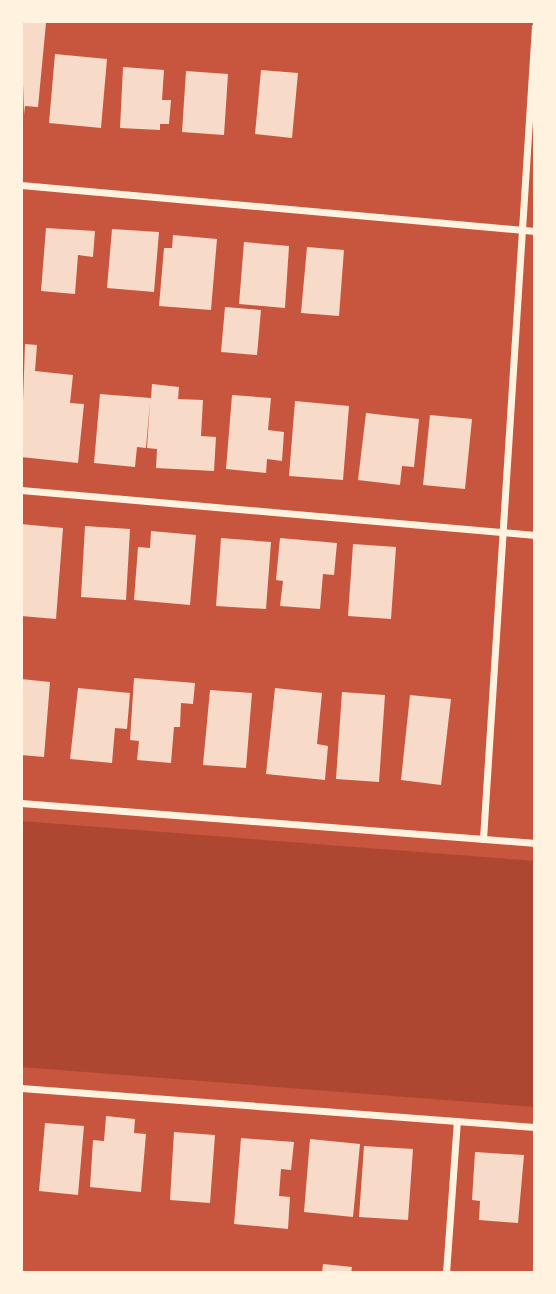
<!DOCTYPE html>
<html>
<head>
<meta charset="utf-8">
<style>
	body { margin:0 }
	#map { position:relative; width:556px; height:1294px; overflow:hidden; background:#c8553d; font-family:"Exo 2",sans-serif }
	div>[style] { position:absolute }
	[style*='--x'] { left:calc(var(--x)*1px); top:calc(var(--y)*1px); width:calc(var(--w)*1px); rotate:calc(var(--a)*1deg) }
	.green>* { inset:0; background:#ae4732 }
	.building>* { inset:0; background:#f7dbc8 }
	.minor>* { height:7px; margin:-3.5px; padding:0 3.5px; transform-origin:3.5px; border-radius:3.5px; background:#fff3e0 }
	span { translate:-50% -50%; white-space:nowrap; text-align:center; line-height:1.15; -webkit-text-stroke:5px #fff3e0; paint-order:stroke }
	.frame { position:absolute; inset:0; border:23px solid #fff3e0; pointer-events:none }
</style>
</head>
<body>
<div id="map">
	<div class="green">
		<div style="clip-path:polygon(21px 821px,535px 861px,535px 1107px,21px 1067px)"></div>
	</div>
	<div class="building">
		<div style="clip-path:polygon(21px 21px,46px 23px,38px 107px,25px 106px,24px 115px)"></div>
		<div style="clip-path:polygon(55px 54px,107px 59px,101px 128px,49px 123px)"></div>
		<div style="clip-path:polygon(123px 67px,164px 70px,162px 100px,171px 100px,169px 124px,160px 124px,160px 130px,120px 128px)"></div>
		<div style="clip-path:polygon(261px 70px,298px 73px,292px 138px,255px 134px)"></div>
		<div style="clip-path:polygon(186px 71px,228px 74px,224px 135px,182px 132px)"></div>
		<div style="clip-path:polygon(46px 228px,95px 231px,93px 257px,78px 255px,75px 294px,41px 291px)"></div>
		<div style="clip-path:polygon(112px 229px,159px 232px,154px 292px,107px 288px)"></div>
		<div style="clip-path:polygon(173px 235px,217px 239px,211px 310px,159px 306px,164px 248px,172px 248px)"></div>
		<div style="clip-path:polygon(244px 242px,289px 246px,285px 308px,239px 304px)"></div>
		<div style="clip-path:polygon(307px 247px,344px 250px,339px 316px,301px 313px)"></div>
		<div style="clip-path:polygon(225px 307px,261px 310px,257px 355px,221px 352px)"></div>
		<div style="clip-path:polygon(25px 344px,37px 345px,35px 371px,73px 375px,70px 403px,84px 404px,78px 463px,21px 457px)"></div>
		<div style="clip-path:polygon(152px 384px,179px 387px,178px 399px,203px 400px,201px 436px,216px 437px,214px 471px,156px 468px,157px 449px,147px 448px,150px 402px,146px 448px,137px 447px,135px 467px,94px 463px,100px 394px,151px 398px)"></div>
		<div style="clip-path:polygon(232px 395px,271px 398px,268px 430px,284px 432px,282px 461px,267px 459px,266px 473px,226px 469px)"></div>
		<div style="clip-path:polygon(295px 401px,349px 406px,343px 480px,289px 476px)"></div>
		<div style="clip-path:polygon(366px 413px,419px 419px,414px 467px,402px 466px,400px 485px,358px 480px)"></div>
		<div style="clip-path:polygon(430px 415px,472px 419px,465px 489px,423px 485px)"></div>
		<div style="clip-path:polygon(21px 524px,63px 528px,56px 619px,21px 616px)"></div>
		<div style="clip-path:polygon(85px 526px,130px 529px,126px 600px,81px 597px)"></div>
		<div style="clip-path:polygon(151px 531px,196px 535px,190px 605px,134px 600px,138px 547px,150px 548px)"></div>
		<div style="clip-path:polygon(221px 538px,271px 542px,266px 609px,216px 606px)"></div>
		<div style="clip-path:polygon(280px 538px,337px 543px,334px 575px,323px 574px,320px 609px,280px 606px,283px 581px,276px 580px)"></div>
		<div style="clip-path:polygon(353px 544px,396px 547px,391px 619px,348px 616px)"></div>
		<div style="clip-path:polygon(134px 678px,195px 683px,193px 704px,181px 703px,180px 727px,174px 727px,171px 763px,137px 760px,139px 741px,130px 740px)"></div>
		<div style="clip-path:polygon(21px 679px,50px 682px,44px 757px,21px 755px)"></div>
		<div style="clip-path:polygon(78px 688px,130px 693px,127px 729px,115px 728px,112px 763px,70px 759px)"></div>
		<div style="clip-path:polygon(275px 688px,322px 693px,317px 744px,328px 746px,325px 780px,266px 774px)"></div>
		<div style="clip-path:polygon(210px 690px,252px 693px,246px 768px,203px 765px)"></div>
		<div style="clip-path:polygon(342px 692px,385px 695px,379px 782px,336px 779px)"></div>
		<div style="clip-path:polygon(410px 695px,451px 699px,441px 785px,401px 780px)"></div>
		<div style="clip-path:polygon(106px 1116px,135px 1119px,134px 1133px,146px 1134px,141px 1192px,90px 1187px,93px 1140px,104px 1141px)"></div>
		<div style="clip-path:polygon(45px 1123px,84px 1126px,78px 1195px,39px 1191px)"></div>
		<div style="clip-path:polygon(174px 1132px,215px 1135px,210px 1203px,170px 1200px)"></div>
		<div style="clip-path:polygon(241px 1138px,294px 1142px,291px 1170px,281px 1169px,279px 1196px,290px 1197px,288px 1229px,234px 1224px)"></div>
		<div style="clip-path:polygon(310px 1139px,360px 1144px,353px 1217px,304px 1212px)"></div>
		<div style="clip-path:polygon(364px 1146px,413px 1149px,408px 1220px,359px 1217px)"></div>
		<div style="clip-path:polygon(475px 1152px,524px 1155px,518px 1223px,479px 1220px,480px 1201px,472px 1200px)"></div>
		<div style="clip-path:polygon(323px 1264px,352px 1267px,351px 1273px,322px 1273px)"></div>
	</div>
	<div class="minor">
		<div style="--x:21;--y:185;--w:516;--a:5.11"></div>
		<div style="--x:21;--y:490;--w:516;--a:5"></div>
		<div style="--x:21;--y:803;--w:516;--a:4.45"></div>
		<div style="--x:483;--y:839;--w:814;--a:-86.34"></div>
		<div style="--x:21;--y:1088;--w:515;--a:4.34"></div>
		<div style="--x:446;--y:1273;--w:152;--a:-85.9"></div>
	</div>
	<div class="frame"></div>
</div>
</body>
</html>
